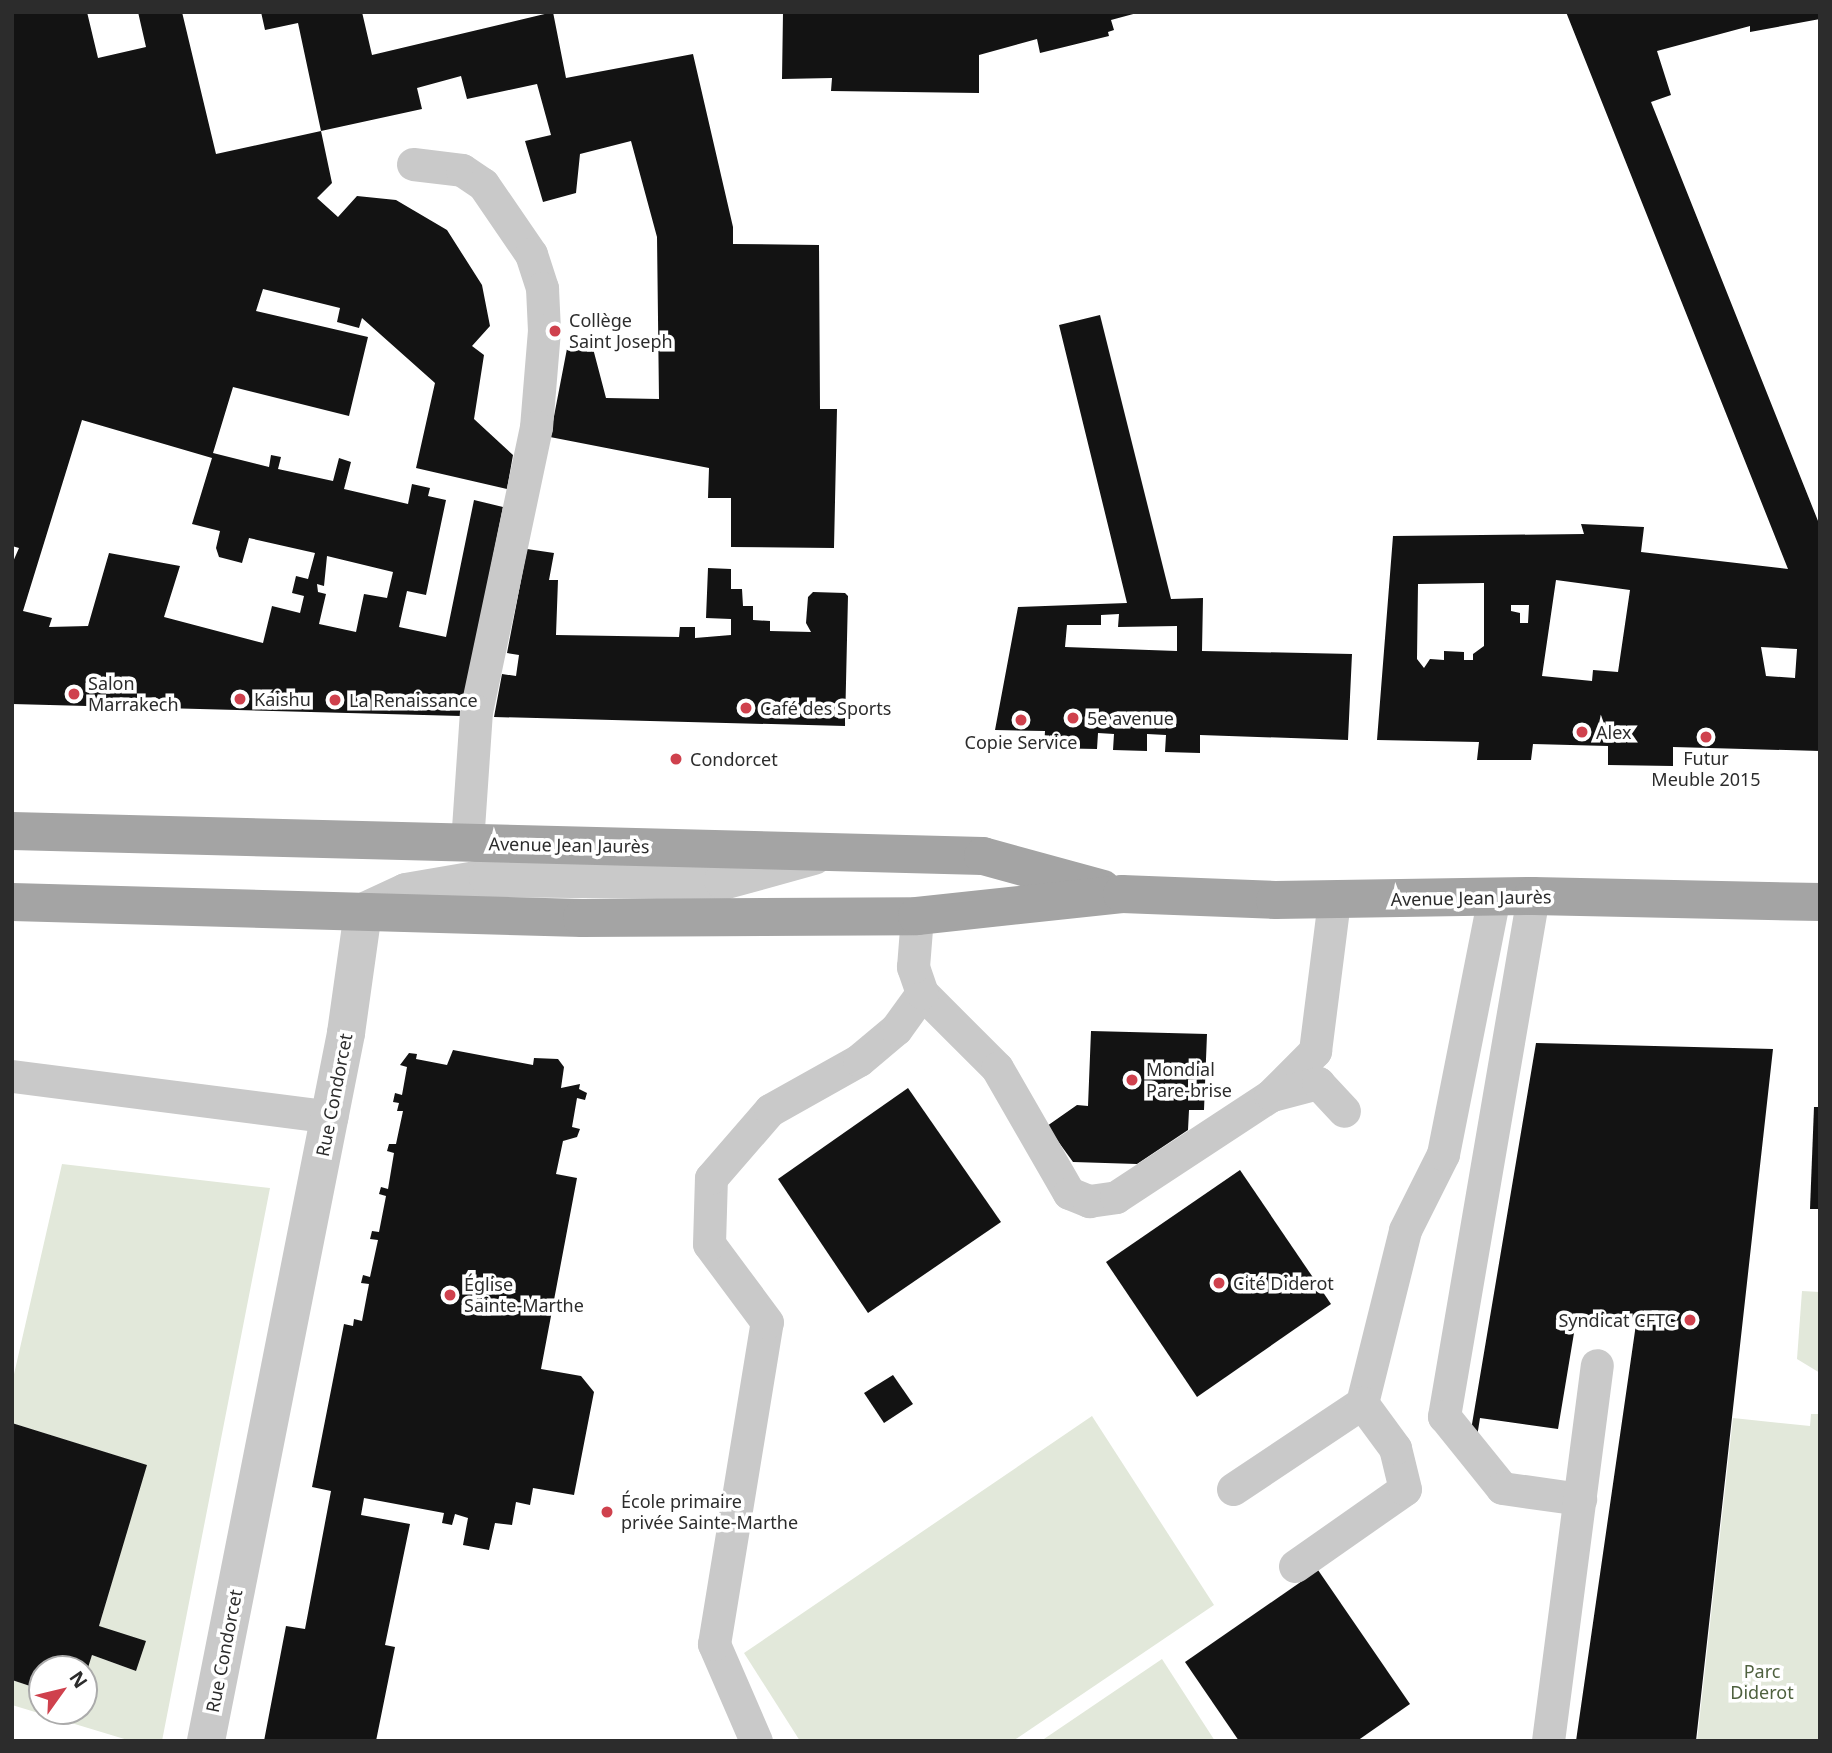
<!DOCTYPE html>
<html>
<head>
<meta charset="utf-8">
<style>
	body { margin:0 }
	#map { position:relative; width:1832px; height:1753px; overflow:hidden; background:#fff; font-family:"Noto Sans",sans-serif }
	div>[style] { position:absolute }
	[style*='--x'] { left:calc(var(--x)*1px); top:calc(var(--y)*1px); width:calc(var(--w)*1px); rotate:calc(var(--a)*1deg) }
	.green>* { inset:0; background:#e2e8da }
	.building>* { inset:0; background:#131313 }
	.service>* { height:33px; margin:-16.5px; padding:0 16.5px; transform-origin:16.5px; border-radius:16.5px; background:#c9c9c9 }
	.minor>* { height:38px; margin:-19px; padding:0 19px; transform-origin:19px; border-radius:19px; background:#c9c9c9 }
	.primary>* { height:38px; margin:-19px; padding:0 19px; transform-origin:19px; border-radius:19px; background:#a4a4a4 }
	.dots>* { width:19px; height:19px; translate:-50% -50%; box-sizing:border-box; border:4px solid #fff; border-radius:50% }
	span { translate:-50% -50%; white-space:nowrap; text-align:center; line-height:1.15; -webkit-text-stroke:7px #fff; paint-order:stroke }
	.poi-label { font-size:18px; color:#2c2c2c }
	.left { translate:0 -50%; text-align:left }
	.right { translate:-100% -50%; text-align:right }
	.street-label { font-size:18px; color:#2c2c2c }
	.park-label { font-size:18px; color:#4f613f }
	.frame { position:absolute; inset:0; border:14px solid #2c2c2c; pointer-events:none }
	.north { position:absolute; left:28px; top:1655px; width:70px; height:70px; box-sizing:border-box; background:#fff; border:2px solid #ababab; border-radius:50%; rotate:56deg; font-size:19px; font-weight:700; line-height:28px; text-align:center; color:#2c2c2c }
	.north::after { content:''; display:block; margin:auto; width:24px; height:32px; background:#cf414d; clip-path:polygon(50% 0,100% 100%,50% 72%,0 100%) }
</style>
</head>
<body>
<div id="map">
	<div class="green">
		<div style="clip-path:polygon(62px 1164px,270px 1188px,162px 1741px,131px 1741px,12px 1705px,12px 1680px,42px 1690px,42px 1711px,84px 1711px,84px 1679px,92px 1655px,136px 1671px,99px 1626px,146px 1465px,12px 1423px,12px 1383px)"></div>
		<div style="clip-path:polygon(1802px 1291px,1820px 1292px,1820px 1373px,1797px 1359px)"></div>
		<div style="clip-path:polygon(1811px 1414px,1820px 1414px,1820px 1741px,1697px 1741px,1733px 1418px,1810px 1426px)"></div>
		<div style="clip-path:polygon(1092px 1416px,1214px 1605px,1013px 1741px,800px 1741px,744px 1653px)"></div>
		<div style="clip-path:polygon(1162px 1659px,1215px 1741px,1041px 1741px)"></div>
	</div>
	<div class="building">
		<div style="clip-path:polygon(evenodd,12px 12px,87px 12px,98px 58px,146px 47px,138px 12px,182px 12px,216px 154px,321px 131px,332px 183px,317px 198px,338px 217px,357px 196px,396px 200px,447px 230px,482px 285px,490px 326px,472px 346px,484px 355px,474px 419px,513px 455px,507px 489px,416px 468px,435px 383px,362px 318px,359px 328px,337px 322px,340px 308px,263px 289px,256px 311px,368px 337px,349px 416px,233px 387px,213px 453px,269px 467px,271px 455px,281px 457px,278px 469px,333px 481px,339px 458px,351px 462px,344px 489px,408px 504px,412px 484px,430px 488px,428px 496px,446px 500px,426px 595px,407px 591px,399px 627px,446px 637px,474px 500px,503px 507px,461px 716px,12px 704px,12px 564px,19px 548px,12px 546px,12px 12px,82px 420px,212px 458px,192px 524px,220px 531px,216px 548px,219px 557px,242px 563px,249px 538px,315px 553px,308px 579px,296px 576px,292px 593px,304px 596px,300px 613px,272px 606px,263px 643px,164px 617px,180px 566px,109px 553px,88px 626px,49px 627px,52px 618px,23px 611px,82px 420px,12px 12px,327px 556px,393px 572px,387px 598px,364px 594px,356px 632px,319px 624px,326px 594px,318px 592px,317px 584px,324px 586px,327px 556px)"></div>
		<div style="clip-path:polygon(261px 12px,362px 12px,372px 55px,553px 12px,566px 78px,693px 54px,733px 227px,733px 244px,819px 245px,820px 409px,837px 409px,834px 548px,731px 547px,731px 498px,708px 498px,709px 468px,550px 437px,570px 333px,590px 337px,606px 398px,659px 399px,657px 237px,631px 141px,580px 154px,576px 193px,543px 202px,525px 141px,551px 135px,537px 84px,467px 99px,461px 76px,417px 88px,422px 109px,321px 131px,298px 23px,265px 30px)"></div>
		<div style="clip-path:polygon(783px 12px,1137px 12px,1137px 13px,1111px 20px,1114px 30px,1108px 32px,1109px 36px,1040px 53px,1037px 39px,979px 55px,979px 93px,831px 91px,832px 78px,782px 79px)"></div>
		<div style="clip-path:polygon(evenodd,1566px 12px,1820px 12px,1820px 19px,1750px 32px,1750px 26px,1657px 51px,1671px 95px,1651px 102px,1820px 526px,1820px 751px,1673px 747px,1673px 766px,1608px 765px,1608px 746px,1533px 744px,1531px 760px,1477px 760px,1479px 742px,1377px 740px,1393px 536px,1584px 534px,1581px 524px,1644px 527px,1641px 552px,1788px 569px,1566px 12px,1556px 580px,1630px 590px,1618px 672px,1593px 670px,1592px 681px,1542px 676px,1556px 580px,1566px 12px,1484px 583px,1484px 646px,1473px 654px,1473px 660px,1464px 660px,1464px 652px,1444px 651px,1444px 660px,1430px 659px,1424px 668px,1417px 659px,1418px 584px,1484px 583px,1566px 12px,1511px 605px,1529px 605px,1528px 623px,1520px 623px,1520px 613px,1511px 611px,1511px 605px,1566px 12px,1761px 647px,1797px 649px,1795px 678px,1766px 676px,1761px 647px)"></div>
		<div style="clip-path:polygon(evenodd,1100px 315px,1171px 599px,1203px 598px,1202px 651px,1352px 654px,1348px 740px,1200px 735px,1200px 753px,1165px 752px,1166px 735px,1147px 734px,1147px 751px,1113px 750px,1114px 734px,1098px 733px,1097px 749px,1044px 748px,1045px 731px,995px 730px,1018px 607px,1127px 603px,1059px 325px,1100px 315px,1119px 614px,1118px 627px,1177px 626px,1177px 651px,1065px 647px,1067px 625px,1101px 625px,1101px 615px,1119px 614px)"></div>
		<div style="clip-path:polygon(527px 549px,554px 553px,549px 580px,558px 580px,556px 635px,679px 637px,680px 627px,695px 627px,695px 638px,731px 635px,731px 619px,706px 618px,708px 568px,731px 569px,731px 589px,742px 589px,743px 606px,753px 606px,753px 620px,770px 621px,770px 631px,811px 632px,806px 623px,808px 597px,813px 592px,845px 593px,848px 596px,845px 726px,494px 717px,502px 674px,516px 676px,519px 655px,507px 653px)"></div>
		<div style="clip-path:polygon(1091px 1031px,1207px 1034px,1204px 1110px,1189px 1110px,1188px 1130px,1137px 1164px,1073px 1162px,1047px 1126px,1077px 1105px,1088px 1106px)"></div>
		<div style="clip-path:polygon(1536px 1043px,1773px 1049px,1696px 1741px,1576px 1741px,1636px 1324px,1577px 1315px,1558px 1429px,1480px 1418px,1477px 1437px,1470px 1436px)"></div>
		<div style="clip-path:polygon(453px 1050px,533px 1065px,534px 1058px,558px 1059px,564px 1067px,561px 1088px,580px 1084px,579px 1089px,587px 1093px,585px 1100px,577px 1098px,572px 1127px,580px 1129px,577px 1137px,563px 1141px,556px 1174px,577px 1178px,541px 1369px,581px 1376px,594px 1392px,574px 1495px,533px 1488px,530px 1505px,516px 1502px,512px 1525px,495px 1523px,489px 1550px,463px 1545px,468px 1518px,455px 1514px,452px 1525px,442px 1523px,444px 1513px,364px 1498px,361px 1515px,410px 1524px,385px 1645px,395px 1647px,376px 1741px,264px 1741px,286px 1626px,305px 1629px,331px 1491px,312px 1487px,344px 1324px,353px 1326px,354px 1319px,362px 1321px,369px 1284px,361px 1283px,363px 1275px,370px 1277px,378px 1240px,370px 1239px,372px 1231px,379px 1232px,386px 1196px,379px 1194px,381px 1187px,388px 1189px,394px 1153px,387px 1151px,389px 1144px,396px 1144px,403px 1111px,397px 1111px,399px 1103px,393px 1102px,395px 1093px,402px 1095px,407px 1067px,400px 1065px,409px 1053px,417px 1054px,416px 1059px,447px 1065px)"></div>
		<div style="clip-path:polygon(908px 1088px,1001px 1222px,868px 1313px,778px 1179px)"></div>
		<div style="clip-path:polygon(1814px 1107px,1820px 1107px,1820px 1209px,1810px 1209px)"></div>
		<div style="clip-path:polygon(1240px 1170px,1331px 1304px,1197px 1397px,1106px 1262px)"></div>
		<div style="clip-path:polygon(893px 1375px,913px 1404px,884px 1423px,864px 1393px)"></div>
		<div style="clip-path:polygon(12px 1423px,147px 1465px,99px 1626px,146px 1641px,136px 1671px,92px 1655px,85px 1677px,84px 1669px,42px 1669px,42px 1690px,12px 1680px)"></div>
		<div style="clip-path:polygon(1318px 1570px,1410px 1704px,1357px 1741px,1239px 1741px,1185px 1662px)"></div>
	</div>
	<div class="service">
		<div style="--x:413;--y:164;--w:49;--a:7"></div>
		<div style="--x:462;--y:170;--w:25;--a:34"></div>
		<div style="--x:483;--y:184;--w:85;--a:55.6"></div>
		<div style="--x:531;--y:254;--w:36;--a:72"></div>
		<div style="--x:542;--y:288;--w:42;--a:87.3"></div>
		<div style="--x:544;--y:330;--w:97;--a:94.7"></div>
		<div style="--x:536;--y:427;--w:290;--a:101.9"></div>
		<div style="--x:476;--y:711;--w:131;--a:93.9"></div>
		<div style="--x:1533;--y:896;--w:528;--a:99.71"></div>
		<div style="--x:1444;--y:1416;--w:92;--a:51.1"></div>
		<div style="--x:1502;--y:1488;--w:79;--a:8"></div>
		<div style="--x:922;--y:993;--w:106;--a:45"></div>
		<div style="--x:997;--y:1068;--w:144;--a:60.1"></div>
		<div style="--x:1069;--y:1193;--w:22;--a:22"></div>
		<div style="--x:1089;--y:1201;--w:27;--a:-8"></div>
		<div style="--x:1116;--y:1197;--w:184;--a:-33.3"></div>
		<div style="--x:1270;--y:1096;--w:64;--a:-45"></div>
		<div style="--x:1315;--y:1051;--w:152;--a:-82.8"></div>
		<div style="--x:12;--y:1076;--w:322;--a:7.3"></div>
		<div style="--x:1272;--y:1095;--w:48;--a:-14.6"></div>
		<div style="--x:1318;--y:1083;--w:38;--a:47"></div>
		<div style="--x:1233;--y:1489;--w:155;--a:-33.7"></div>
		<div style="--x:1362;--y:1403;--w:178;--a:-76"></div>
		<div style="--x:1405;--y:1230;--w:85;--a:-63.4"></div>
		<div style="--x:1443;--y:1154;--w:263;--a:-78.8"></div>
		<div style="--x:1295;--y:1566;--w:134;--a:-35"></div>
		<div style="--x:1405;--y:1489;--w:42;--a:-103.7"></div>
		<div style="--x:1395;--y:1448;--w:56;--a:-126.3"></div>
		<div style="--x:756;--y:1741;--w:106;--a:-113.4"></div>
		<div style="--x:714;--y:1644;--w:326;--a:-80.7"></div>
		<div style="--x:767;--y:1322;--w:97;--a:-126.6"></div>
		<div style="--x:709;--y:1244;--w:66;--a:-88.3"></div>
		<div style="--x:711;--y:1178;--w:90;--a:-49.1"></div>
		<div style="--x:770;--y:1110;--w:102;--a:-29.3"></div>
		<div style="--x:859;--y:1060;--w:48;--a:-40"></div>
		<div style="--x:896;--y:1029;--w:44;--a:-54.2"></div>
		<div style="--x:922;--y:993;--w:28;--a:-109"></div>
		<div style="--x:913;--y:967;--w:51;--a:-85.5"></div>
		<div style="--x:1548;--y:1741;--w:379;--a:-82.6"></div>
	</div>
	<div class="minor">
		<div style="--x:206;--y:1741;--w:722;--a:-78.81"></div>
		<div style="--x:346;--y:1033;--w:122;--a:-82"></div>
		<div style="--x:363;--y:912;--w:47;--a:-24.9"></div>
		<div style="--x:406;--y:892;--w:83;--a:-9.7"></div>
		<div style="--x:488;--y:878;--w:235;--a:0.7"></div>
		<div style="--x:723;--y:881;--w:94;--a:-15.4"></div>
	</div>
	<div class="primary">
		<div style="--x:12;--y:831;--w:971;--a:1.47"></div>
		<div style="--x:983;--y:856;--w:124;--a:15.4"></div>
		<div style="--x:12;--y:902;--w:570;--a:1.61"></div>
		<div style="--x:582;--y:918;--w:335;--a:-0.3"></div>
		<div style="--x:917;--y:916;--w:206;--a:-6.1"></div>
		<div style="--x:1122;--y:894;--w:153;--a:2.2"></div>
		<div style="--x:1275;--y:900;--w:258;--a:-0.9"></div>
		<div style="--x:1533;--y:896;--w:287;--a:1.2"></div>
	</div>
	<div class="dots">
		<div style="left:555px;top:331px;background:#cf414d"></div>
		<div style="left:74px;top:694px;background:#cf414d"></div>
		<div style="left:240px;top:699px;background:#cf414d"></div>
		<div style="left:335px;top:700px;background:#cf414d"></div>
		<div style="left:746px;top:708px;background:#cf414d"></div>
		<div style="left:1073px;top:718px;background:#cf414d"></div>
		<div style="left:1021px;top:720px;background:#cf414d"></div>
		<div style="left:1582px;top:732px;background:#cf414d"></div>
		<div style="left:1706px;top:737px;background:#cf414d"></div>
		<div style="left:676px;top:759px;background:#cf414d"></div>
		<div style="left:1132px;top:1080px;background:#cf414d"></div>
		<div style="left:1219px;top:1283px;background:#cf414d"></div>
		<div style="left:450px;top:1295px;background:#cf414d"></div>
		<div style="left:1690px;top:1320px;background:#cf414d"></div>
		<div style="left:607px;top:1512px;background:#cf414d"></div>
	</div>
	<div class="poi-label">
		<span class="left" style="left:569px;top:331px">Collège<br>Saint Joseph</span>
		<span class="left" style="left:88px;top:694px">Salon<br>Marrakech</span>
		<span class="left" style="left:254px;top:699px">Kaishu</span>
		<span class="left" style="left:349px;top:700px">La Renaissance</span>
		<span class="left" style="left:760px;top:708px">Café des Sports</span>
		<span class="left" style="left:1087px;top:718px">5e avenue</span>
		<span class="left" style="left:1596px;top:732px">Alex</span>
		<span style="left:1021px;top:742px">Copie Service</span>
		<span class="left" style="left:690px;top:759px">Condorcet</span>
		<span style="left:1706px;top:769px">Futur<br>Meuble 2015</span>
		<span class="left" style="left:1146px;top:1080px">Mondial<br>Pare-brise</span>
		<span class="left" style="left:1233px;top:1283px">Cité Diderot</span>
		<span class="left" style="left:464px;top:1295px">Église<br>Sainte-Marthe</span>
		<span class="right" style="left:1676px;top:1320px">Syndicat CFTC</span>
		<span class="left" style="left:621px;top:1512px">École primaire<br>privée Sainte-Marthe</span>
	</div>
	<div class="street-label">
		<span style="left:569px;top:845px;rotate:1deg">Avenue Jean Jaurès</span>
		<span style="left:1471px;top:898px;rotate:-1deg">Avenue Jean Jaurès</span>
		<span style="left:334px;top:1095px;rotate:-79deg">Rue Condorcet</span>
		<span style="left:224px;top:1651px;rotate:-79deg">Rue Condorcet</span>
	</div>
	<div class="park-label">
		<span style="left:1762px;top:1682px">Parc<br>Diderot</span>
	</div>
	<div class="frame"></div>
	<div class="north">N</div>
</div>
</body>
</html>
